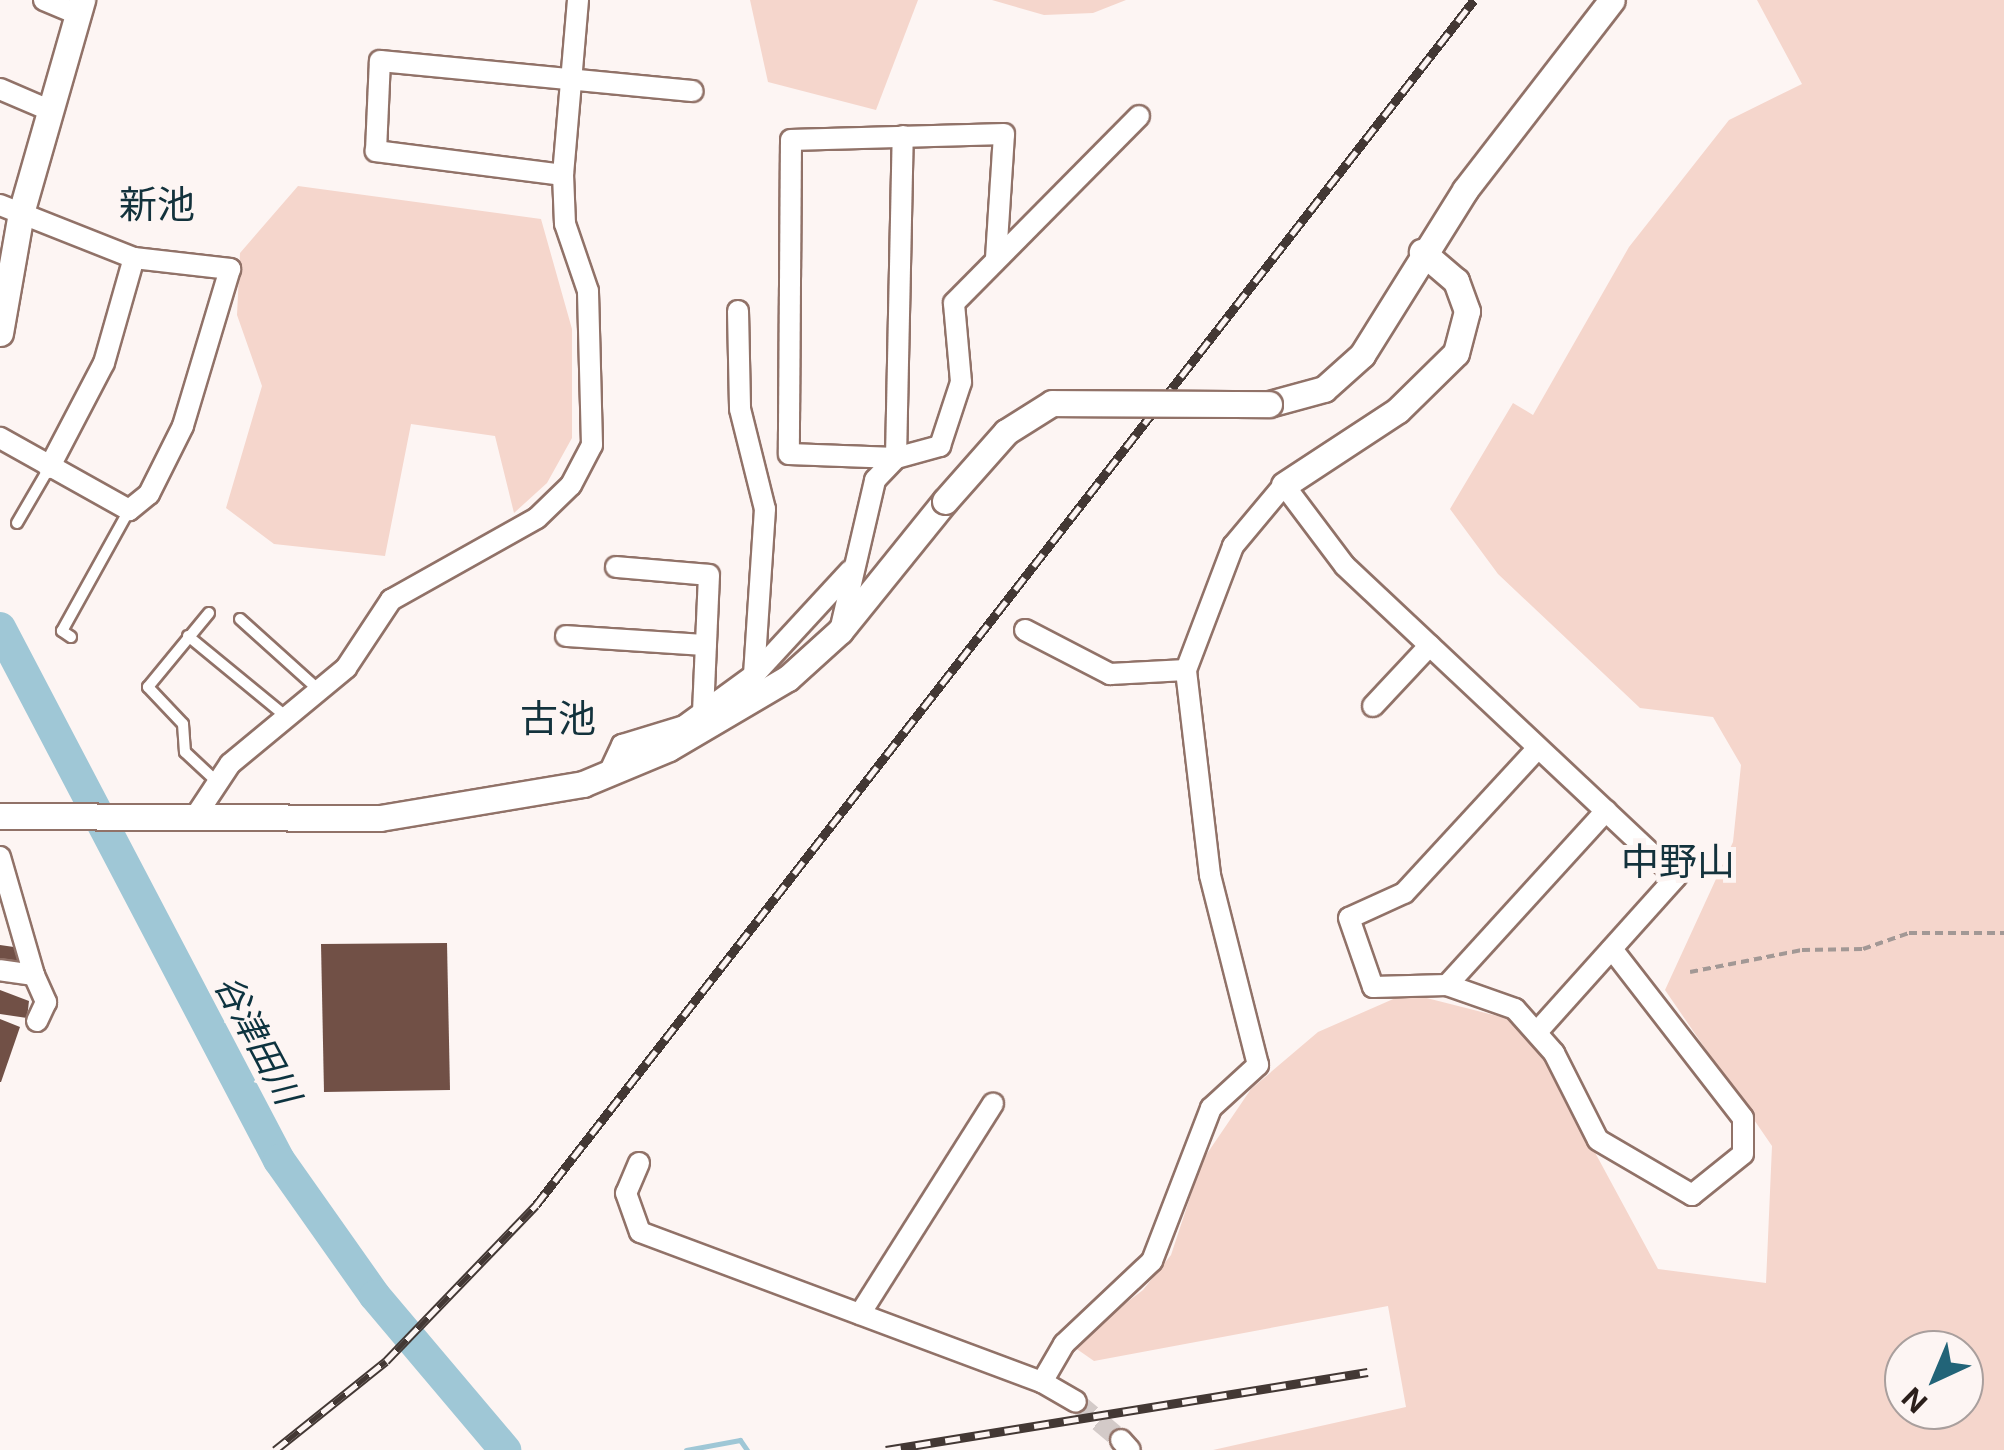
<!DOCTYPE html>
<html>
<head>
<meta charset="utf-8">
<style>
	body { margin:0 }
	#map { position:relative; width:2004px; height:1450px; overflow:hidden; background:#fdf5f3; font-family:Inter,"Noto Sans JP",sans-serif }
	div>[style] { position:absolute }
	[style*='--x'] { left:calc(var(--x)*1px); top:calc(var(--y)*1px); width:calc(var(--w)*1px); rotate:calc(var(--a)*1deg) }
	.green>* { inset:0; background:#f5d6cc }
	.stream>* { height:5px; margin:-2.5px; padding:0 2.5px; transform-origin:2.5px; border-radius:2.5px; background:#9fc7d6 }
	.river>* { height:32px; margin:-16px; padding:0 16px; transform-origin:16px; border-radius:16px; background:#9fc7d6 }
	.building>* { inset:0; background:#715046 }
	.minor-tunnel>* { height:20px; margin-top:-10px; transform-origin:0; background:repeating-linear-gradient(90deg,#d3cac8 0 20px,transparent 0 30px) }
	.path>* { height:4px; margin-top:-2px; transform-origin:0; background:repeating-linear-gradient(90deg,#a29895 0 8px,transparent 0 13px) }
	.roads { filter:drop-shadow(2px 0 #917268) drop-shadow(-2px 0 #917268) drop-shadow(0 2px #917268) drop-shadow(0 -2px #917268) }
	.service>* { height:10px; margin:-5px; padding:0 5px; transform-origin:5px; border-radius:5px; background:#fff }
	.minor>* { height:20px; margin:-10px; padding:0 10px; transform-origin:10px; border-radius:10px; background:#fff }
	.tertiary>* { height:25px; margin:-12.5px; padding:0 12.5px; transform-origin:12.5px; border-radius:12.5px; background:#fff }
	.rail>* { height:9px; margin-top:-4.5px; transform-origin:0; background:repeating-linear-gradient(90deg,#fdf5f3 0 15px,#433834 0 30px); box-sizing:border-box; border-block:2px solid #433834 }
	.bridges { filter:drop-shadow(2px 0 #917268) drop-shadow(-2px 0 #917268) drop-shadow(0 2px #917268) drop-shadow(0 -2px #917268) }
	.tertiary-bridge>* { height:25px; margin:-12.5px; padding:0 12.5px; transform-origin:12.5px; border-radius:12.5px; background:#fff }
	span { translate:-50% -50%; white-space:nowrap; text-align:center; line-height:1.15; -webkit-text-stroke:10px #fdf5f3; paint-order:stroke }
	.water-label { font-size:35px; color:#0d333f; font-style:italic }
	.quarter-label { font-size:38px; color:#13323c }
	.north { position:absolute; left:1884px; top:1330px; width:100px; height:100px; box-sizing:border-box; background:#fdf5f3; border:2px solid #a99f9d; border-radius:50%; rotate:224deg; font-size:28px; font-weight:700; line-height:40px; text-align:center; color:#2b1f1b }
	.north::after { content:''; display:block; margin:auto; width:35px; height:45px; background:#226478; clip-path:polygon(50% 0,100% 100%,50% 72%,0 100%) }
</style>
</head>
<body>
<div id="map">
	<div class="green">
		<div style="clip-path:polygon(750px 0,918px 0,876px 110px,768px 82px)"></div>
		<div style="clip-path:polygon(992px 0,1126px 0,1093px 13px,1044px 15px)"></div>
		<div style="clip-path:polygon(evenodd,1757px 0,2004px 0,2004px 1450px,1213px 1450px,1406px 1407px,1388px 1306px,1094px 1361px,1071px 1345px,1143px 1290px,1171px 1255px,1202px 1161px,1251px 1089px,1318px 1032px,1407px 993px,1525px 1023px,1658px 1269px,1766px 1283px,1772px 1146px,1665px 990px,1733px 842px,1741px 765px,1713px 717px,1640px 708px,1498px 574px,1450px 509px,1513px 403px,1533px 415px,1629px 247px,1729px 120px,1802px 84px,1757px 0,1904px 1350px,1964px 1350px,1964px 1410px,1904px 1410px,1904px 1350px)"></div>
		<div style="clip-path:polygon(298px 186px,541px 219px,572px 329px,572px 438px,547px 483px,514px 513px,495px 436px,411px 424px,385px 556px,274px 544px,226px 508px,262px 386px,237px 315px,240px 253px)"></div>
	</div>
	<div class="stream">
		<div style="--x:686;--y:1450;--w:55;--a:-10.5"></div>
		<div style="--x:740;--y:1440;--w:12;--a:55"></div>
	</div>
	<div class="river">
		<div style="--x:0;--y:628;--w:601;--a:62.33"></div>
		<div style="--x:279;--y:1160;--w:166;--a:54.8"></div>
		<div style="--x:375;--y:1296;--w:202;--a:49.8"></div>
	</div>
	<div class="building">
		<div style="clip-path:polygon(447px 943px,450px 1090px,324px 1092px,321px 944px)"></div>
		<div style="clip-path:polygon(0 945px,21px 948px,19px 965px,0 963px)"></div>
		<div style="clip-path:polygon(0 990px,29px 1001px,27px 1018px,0 1014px)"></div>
		<div style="clip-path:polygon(0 1019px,20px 1027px,1px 1082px,0 1082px)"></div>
	</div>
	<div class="minor-tunnel">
		<div style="--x:1076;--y:1402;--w:59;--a:40.2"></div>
	</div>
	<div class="path">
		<div style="--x:1690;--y:972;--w:114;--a:-11.1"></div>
		<div style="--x:1802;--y:950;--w:61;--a:-0.9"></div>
		<div style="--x:1863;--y:949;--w:49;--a:-19.2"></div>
		<div style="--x:1909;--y:933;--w:95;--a:0"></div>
	</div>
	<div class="roads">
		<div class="service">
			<div style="--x:17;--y:523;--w:64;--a:-59.8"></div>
			<div style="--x:209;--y:613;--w:96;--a:129.5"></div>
			<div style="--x:148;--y:687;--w:51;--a:46.6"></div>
			<div style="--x:183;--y:724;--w:28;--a:86"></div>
			<div style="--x:185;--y:752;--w:42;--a:43.1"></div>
			<div style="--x:240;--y:619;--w:108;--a:42"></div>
			<div style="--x:188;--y:636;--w:129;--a:39.4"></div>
			<div style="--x:71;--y:637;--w:11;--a:-146"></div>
			<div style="--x:62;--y:631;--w:138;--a:-61"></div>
		</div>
		<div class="minor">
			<div style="--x:44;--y:0;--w:33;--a:23"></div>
			<div style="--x:0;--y:89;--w:53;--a:23.2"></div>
			<div style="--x:563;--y:175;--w:189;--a:-172.7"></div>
			<div style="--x:376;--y:151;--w:90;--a:-87.5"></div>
			<div style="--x:380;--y:61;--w:314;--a:5.5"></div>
			<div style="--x:0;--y:205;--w:144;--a:21.6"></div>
			<div style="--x:134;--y:258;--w:97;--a:6.5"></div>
			<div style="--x:230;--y:269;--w:164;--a:106.7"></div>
			<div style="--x:183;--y:426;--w:76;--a:116.6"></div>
			<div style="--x:149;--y:494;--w:26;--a:141"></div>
			<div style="--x:129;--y:510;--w:148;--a:-150.8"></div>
			<div style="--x:996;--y:258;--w:124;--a:-86.3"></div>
			<div style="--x:1004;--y:134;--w:213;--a:178.4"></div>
			<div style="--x:791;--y:140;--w:314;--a:90.4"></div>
			<div style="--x:789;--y:454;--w:107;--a:2.1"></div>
			<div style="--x:896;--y:458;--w:46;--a:-15.3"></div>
			<div style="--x:940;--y:446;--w:67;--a:-71.8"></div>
			<div style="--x:961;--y:382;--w:79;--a:-95.1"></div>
			<div style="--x:954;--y:303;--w:263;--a:-45.3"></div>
			<div style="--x:738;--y:311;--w:98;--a:88.8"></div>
			<div style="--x:740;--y:409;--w:103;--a:76"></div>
			<div style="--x:765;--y:509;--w:166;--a:93.8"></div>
			<div style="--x:49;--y:468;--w:119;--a:-62.4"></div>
			<div style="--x:104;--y:363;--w:109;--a:-74.1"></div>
			<div style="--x:616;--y:567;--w:93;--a:4.9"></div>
			<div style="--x:709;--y:575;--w:135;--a:92.5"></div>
			<div style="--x:1025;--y:630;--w:96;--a:27.4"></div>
			<div style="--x:1110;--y:674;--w:76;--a:-3"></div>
			<div style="--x:840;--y:631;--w:155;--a:-76.9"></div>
			<div style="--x:875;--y:480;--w:30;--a:-46"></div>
			<div style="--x:896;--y:458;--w:322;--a:-88.8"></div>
			<div style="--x:566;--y:636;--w:140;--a:3.7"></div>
			<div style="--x:1373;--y:706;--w:83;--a:-46.9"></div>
			<div style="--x:1538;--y:748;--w:197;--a:132.7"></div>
			<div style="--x:1404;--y:893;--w:60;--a:155.6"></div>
			<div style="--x:1349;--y:918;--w:73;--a:70.8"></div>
			<div style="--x:1373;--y:987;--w:74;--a:-1.5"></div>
			<div style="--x:1447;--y:985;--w:72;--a:19.4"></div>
			<div style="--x:1515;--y:1009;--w:59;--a:48.4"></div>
			<div style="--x:1554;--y:1053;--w:97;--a:63.2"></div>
			<div style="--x:1598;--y:1140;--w:109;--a:30.3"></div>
			<div style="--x:1692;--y:1195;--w:65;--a:-38.8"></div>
			<div style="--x:1743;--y:1154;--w:36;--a:-90"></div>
			<div style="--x:1743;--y:1118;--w:214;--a:-127.8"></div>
			<div style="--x:609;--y:773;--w:31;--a:-65"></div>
			<div style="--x:622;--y:745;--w:65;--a:-17"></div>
			<div style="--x:684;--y:726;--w:87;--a:-36.1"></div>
			<div style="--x:754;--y:675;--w:142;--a:-47.3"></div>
			<div style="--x:193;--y:820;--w:67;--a:-56.5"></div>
			<div style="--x:230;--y:764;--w:151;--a:-39.6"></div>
			<div style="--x:346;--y:668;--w:82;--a:-56.5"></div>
			<div style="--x:391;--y:600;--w:167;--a:-29.3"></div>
			<div style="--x:537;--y:518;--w:47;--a:-44.1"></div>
			<div style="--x:571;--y:485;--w:45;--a:-62.3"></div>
			<div style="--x:592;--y:445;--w:154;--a:-91.5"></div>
			<div style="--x:588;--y:291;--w:71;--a:-108.9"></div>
			<div style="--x:565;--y:224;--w:49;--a:-92.3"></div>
			<div style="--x:563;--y:175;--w:176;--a:-85.1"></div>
			<div style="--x:0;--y:857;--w:123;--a:73.9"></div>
			<div style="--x:34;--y:975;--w:34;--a:-172"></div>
			<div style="--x:34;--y:975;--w:30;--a:66"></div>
			<div style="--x:46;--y:1002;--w:21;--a:115"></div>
			<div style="--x:1447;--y:985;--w:236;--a:-47.6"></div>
			<div style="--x:639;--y:1163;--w:33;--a:113"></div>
			<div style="--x:626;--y:1193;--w:41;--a:70.3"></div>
			<div style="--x:640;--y:1232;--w:429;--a:20.5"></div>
			<div style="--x:1042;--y:1382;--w:44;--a:-59.9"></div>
			<div style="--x:1064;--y:1344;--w:121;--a:-43.3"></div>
			<div style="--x:1152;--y:1261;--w:164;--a:-68.9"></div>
			<div style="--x:1211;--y:1108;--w:64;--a:-42.5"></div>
			<div style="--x:1258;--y:1065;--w:196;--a:-104.2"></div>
			<div style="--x:1210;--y:875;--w:206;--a:-96.7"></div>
			<div style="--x:1186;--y:670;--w:133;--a:-69.2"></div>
			<div style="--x:1233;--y:546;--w:80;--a:-50.1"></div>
			<div style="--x:1284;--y:485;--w:101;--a:53"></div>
			<div style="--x:1345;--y:566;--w:454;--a:43.2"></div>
			<div style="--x:1676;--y:877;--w:207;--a:131.9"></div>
			<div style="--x:860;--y:1314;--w:249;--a:-57.7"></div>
			<div style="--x:1042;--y:1382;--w:39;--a:30"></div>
			<div style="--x:1121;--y:1440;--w:13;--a:48"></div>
		</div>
		<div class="tertiary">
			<div style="--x:0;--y:333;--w:122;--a:-80.1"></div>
			<div style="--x:21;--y:213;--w:222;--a:-74"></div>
			<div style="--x:1269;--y:404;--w:57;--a:-15.3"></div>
			<div style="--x:1324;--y:389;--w:51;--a:-41.8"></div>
			<div style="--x:1362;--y:355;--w:195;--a:-58"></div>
			<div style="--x:1465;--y:190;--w:240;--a:-52.3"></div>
			<div style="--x:1284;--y:485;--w:136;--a:-33.3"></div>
			<div style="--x:1398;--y:410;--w:81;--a:-44.5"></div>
			<div style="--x:1456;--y:353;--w:43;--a:-75.3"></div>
			<div style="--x:1467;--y:311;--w:32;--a:-110"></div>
			<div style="--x:1456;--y:281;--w:45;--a:-139.5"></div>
			<div style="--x:0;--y:816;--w:380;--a:0.3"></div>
			<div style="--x:380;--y:818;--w:206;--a:-9.5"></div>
			<div style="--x:583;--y:784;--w:93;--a:-22.7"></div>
			<div style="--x:669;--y:748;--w:138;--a:-30.5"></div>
			<div style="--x:788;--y:678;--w:70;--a:-42.1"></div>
			<div style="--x:840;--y:631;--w:167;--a:-51.1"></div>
		</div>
	</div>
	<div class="rail">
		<div style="--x:275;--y:1450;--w:142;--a:-38.7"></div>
		<div style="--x:386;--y:1361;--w:216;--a:-46.1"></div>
		<div style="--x:536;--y:1205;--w:1527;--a:-52.1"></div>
		<div style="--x:886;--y:1450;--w:488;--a:-9.2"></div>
	</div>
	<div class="bridges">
		<div class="tertiary-bridge">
			<div style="--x:945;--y:501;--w:92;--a:-48.5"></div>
			<div style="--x:1006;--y:432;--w:54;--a:-32.2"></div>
			<div style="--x:1052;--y:403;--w:217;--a:0.3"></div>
		</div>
	</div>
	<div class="water-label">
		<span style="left:258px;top:1039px;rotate:62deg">谷津田川</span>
	</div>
	<div class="quarter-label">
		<span style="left:157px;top:205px">新池</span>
		<span style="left:558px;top:719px">古池</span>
		<span style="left:1678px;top:862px">中野山</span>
	</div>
	<div class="north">N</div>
</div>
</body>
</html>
